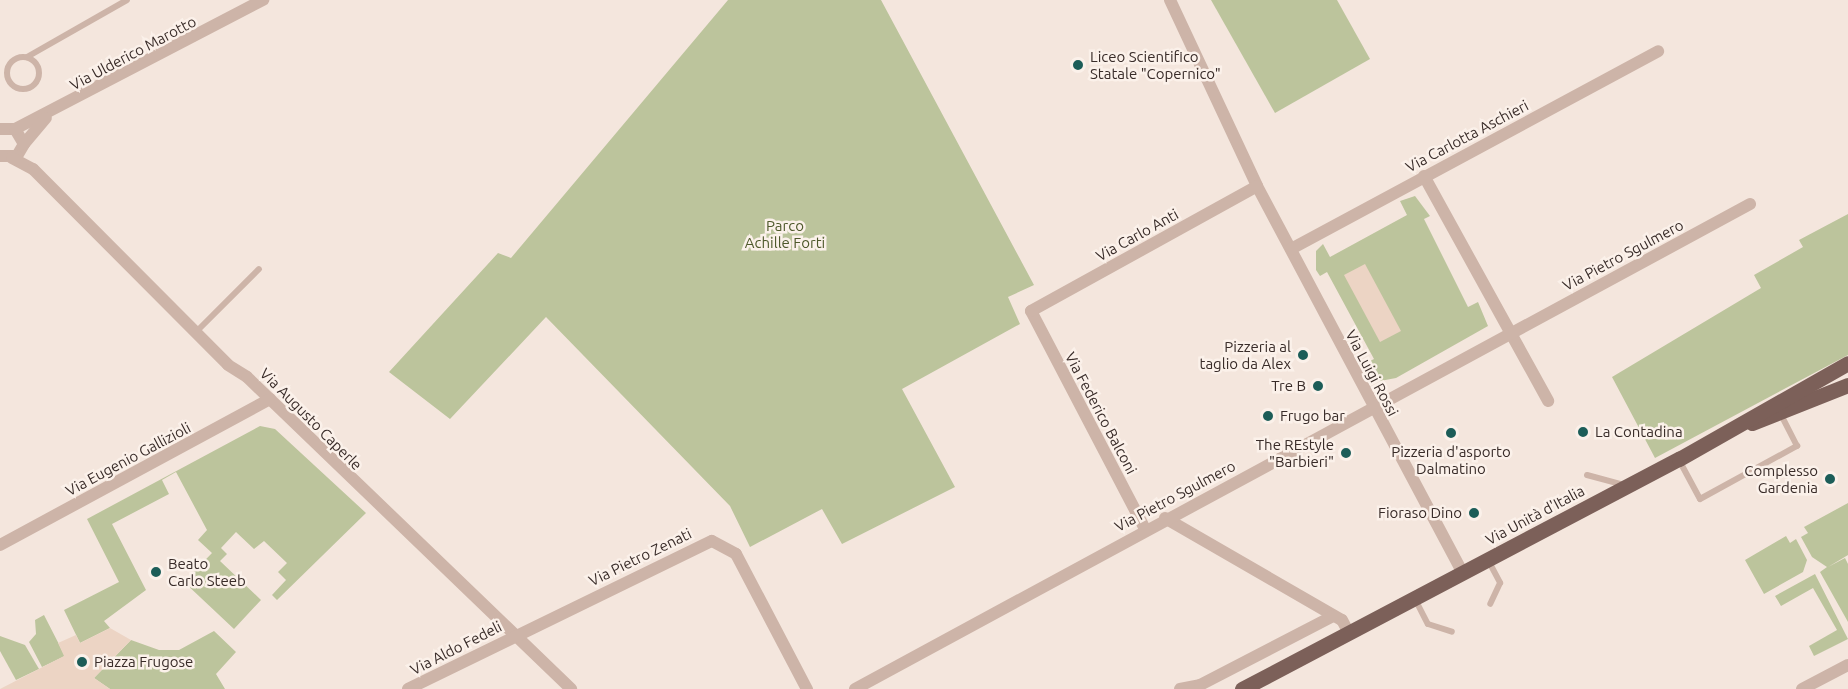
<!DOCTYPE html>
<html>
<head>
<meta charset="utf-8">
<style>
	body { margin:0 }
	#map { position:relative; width:1848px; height:689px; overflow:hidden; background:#f4e6dd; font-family:Ubuntu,sans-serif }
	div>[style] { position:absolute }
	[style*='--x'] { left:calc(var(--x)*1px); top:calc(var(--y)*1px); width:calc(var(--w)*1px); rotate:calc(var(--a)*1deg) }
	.green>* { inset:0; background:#bcc49c }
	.plaza>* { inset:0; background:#ecd4c4 }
	.lane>* { height:6px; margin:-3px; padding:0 3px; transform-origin:3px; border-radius:3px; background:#cdb4a8 }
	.lane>.ring { margin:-3px; padding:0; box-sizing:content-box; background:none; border:6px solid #cdb4a8; border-radius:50% }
	.street>* { height:12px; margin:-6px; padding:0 6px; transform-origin:6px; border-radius:6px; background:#cdb4a8 }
	.primary>* { height:15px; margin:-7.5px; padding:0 7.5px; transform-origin:7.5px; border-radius:7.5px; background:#7c6059 }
	.dots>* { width:16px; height:16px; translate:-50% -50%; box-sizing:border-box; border:3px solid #fbf1ea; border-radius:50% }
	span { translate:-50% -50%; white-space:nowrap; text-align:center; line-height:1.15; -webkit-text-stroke:5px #fbf1ea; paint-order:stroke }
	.street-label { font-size:15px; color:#392c29 }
	.poi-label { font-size:15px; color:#392c29 }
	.left { translate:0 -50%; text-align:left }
	.right { translate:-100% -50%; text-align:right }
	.park-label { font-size:15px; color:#4e592b }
</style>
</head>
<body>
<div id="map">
	<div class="green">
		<div style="clip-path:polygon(728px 0,881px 0,1034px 285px,1008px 297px,1020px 324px,902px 389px,955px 487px,842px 544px,822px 509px,750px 547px,730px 506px,546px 317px,450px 419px,389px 372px,498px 253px,511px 258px)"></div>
		<div style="clip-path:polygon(1211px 0,1337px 0,1370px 59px,1275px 113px)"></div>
		<div style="clip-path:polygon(1415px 196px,1430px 216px,1424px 219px,1468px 307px,1478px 302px,1488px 326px,1396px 378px,1380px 381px,1366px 363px,1374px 359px,1327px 272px,1320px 276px,1316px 270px,1316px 251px,1323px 244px,1330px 257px,1407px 215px,1400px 201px)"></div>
		<div style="clip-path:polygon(1848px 214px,1848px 355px,1655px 458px,1612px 377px,1761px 288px,1754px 275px,1803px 247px,1799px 240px)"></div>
		<div style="clip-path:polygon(260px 426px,275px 429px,366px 513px,277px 600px,272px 595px,286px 580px,278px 572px,287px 563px,264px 541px,254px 549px,236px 532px,221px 548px,227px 554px,220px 561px,261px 600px,234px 629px,184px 582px,212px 553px,198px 540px,207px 530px,176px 472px,162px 480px,169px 494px,112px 524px,146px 590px,104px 621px,110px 628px,80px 643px,64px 610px,119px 582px,87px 519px)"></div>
		<div style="clip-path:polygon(1848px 503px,1848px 555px,1828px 567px,1845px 558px,1848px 564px,1848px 622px,1820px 572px,1827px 567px,1812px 557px,1801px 537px,1808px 533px,1804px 527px)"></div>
		<div style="clip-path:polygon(1786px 536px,1790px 543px,1796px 539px,1807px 560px,1803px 572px,1764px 594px,1745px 560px)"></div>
		<div style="clip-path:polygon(1815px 574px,1848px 639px,1814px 656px,1809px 646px,1837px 630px,1813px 588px,1781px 606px,1775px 596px)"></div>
		<div style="clip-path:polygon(44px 615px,65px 656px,42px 667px,29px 642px,36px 634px,35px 620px)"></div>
		<div style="clip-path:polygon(214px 631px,236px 652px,216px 674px,225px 689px,110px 689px,94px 678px,131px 640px,159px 650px,179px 650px)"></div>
		<div style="clip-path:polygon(0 636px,25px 645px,39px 669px,16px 680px,0 651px)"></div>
	</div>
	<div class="plaza">
		<div style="clip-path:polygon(1365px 264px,1401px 331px,1380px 342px,1344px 275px)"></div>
		<div style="clip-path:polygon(110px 628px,131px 640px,94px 678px,110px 689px,0 689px,64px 656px,58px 643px,76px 635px,80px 643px)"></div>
	</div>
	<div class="lane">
		<div class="ring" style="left:7px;top:57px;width:26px;height:26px"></div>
		<div style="--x:27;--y:57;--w:115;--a:-29.7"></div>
		<div style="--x:198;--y:330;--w:86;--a:-45"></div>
		<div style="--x:1679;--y:460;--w:44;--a:61.7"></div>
		<div style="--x:1700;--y:499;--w:111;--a:-28.7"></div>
		<div style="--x:1797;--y:446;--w:35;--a:-117"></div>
		<div style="--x:1587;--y:475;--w:38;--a:15"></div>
		<div style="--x:1488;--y:560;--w:26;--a:62"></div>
		<div style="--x:1500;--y:583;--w:23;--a:115"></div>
		<div style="--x:1415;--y:599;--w:28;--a:63"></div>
		<div style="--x:1428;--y:624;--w:25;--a:18"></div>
	</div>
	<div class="street">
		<div style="--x:1170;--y:0;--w:205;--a:64.9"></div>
		<div style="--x:1257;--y:186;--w:438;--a:62"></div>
		<div style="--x:0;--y:129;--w:15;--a:0"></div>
		<div style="--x:15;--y:129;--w:17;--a:59"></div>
		<div style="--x:24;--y:144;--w:14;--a:120"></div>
		<div style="--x:17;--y:156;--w:17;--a:180"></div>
		<div style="--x:15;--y:129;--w:280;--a:-27.5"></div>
		<div style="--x:24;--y:144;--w:34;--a:-50"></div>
		<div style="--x:12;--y:158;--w:24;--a:28"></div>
		<div style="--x:33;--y:169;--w:276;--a:45.1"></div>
		<div style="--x:228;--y:365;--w:22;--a:32"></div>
		<div style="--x:247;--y:377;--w:450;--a:43.9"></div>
		<div style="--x:1424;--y:176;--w:257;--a:61.1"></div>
		<div style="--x:1291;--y:249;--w:417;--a:-28.3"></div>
		<div style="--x:1165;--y:518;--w:204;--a:30"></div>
		<div style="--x:1342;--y:620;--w:15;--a:62"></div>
		<div style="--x:1145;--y:529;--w:246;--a:-117.6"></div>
		<div style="--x:1031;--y:311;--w:258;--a:-28.9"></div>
		<div style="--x:0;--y:545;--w:307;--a:-28.4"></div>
		<div style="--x:408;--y:689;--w:338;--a:-26"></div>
		<div style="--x:712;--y:541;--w:27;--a:28"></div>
		<div style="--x:736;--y:554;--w:153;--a:62.3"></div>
		<div style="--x:855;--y:689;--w:1018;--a:-28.45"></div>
		<div style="--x:1180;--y:689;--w:20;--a:-11"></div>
		<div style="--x:1200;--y:685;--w:150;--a:-27.4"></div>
		<div style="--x:1802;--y:689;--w:52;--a:-27.6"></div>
	</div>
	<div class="primary">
		<div style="--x:1752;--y:423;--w:103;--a:-21.6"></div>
		<div style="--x:1242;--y:689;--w:494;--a:-27.8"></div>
		<div style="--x:1679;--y:459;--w:194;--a:-29.6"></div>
	</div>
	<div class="dots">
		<div style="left:1078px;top:65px;background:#1c5d58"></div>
		<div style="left:1303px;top:355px;background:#1c5d58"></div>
		<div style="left:1318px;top:386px;background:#1c5d58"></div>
		<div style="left:1268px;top:416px;background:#1c5d58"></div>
		<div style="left:1583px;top:432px;background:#1c5d58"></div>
		<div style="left:1451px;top:433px;background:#1c5d58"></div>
		<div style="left:1346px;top:453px;background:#1c5d58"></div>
		<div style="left:1830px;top:479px;background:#1c5d58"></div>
		<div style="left:1474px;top:513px;background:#1c5d58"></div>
		<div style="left:156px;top:572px;background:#1c5d58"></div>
		<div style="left:82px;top:662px;background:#1c5d58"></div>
	</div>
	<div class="street-label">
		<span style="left:133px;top:53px;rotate:-28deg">Via Ulderico Marotto</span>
		<span style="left:1467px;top:136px;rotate:-28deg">Via Carlotta Aschieri</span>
		<span style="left:1137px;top:235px;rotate:-29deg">Via Carlo Anti</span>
		<span style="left:1623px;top:255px;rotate:-28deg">Via Pietro Sgulmero</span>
		<span style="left:1372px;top:373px;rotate:62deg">Via Luigi Rossi</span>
		<span style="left:1101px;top:413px;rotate:62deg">Via Federico Balconi</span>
		<span style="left:311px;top:419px;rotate:45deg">Via Augusto Caperle</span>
		<span style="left:128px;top:459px;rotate:-28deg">Via Eugenio Gallizioli</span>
		<span style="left:1175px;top:496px;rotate:-28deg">Via Pietro Sgulmero</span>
		<span style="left:1535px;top:515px;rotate:-28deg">Via Unità d'Italia</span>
		<span style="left:640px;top:557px;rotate:-26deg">Via Pietro Zenati</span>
		<span style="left:456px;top:648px;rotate:-27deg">Via Aldo Fedeli</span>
	</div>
	<div class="poi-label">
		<span class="left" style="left:1090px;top:65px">Liceo Scientifico<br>Statale "Copernico"</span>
		<span class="right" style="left:1291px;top:355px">Pizzeria al<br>taglio da Alex</span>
		<span class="right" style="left:1306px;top:386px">Tre B</span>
		<span class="left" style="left:1280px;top:416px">Frugo bar</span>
		<span class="left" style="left:1595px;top:432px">La Contadina</span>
		<span class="right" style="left:1334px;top:453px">The REstyle<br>"Barbieri"</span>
		<span style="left:1451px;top:460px">Pizzeria d'asporto<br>Dalmatino</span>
		<span class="right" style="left:1818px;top:479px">Complesso<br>Gardenia</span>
		<span class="right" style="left:1462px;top:513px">Fioraso Dino</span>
		<span class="left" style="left:168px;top:572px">Beato<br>Carlo Steeb</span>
		<span class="left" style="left:94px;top:662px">Piazza Frugose</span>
	</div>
	<div class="park-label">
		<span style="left:785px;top:234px">Parco<br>Achille Forti</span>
	</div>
</div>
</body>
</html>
